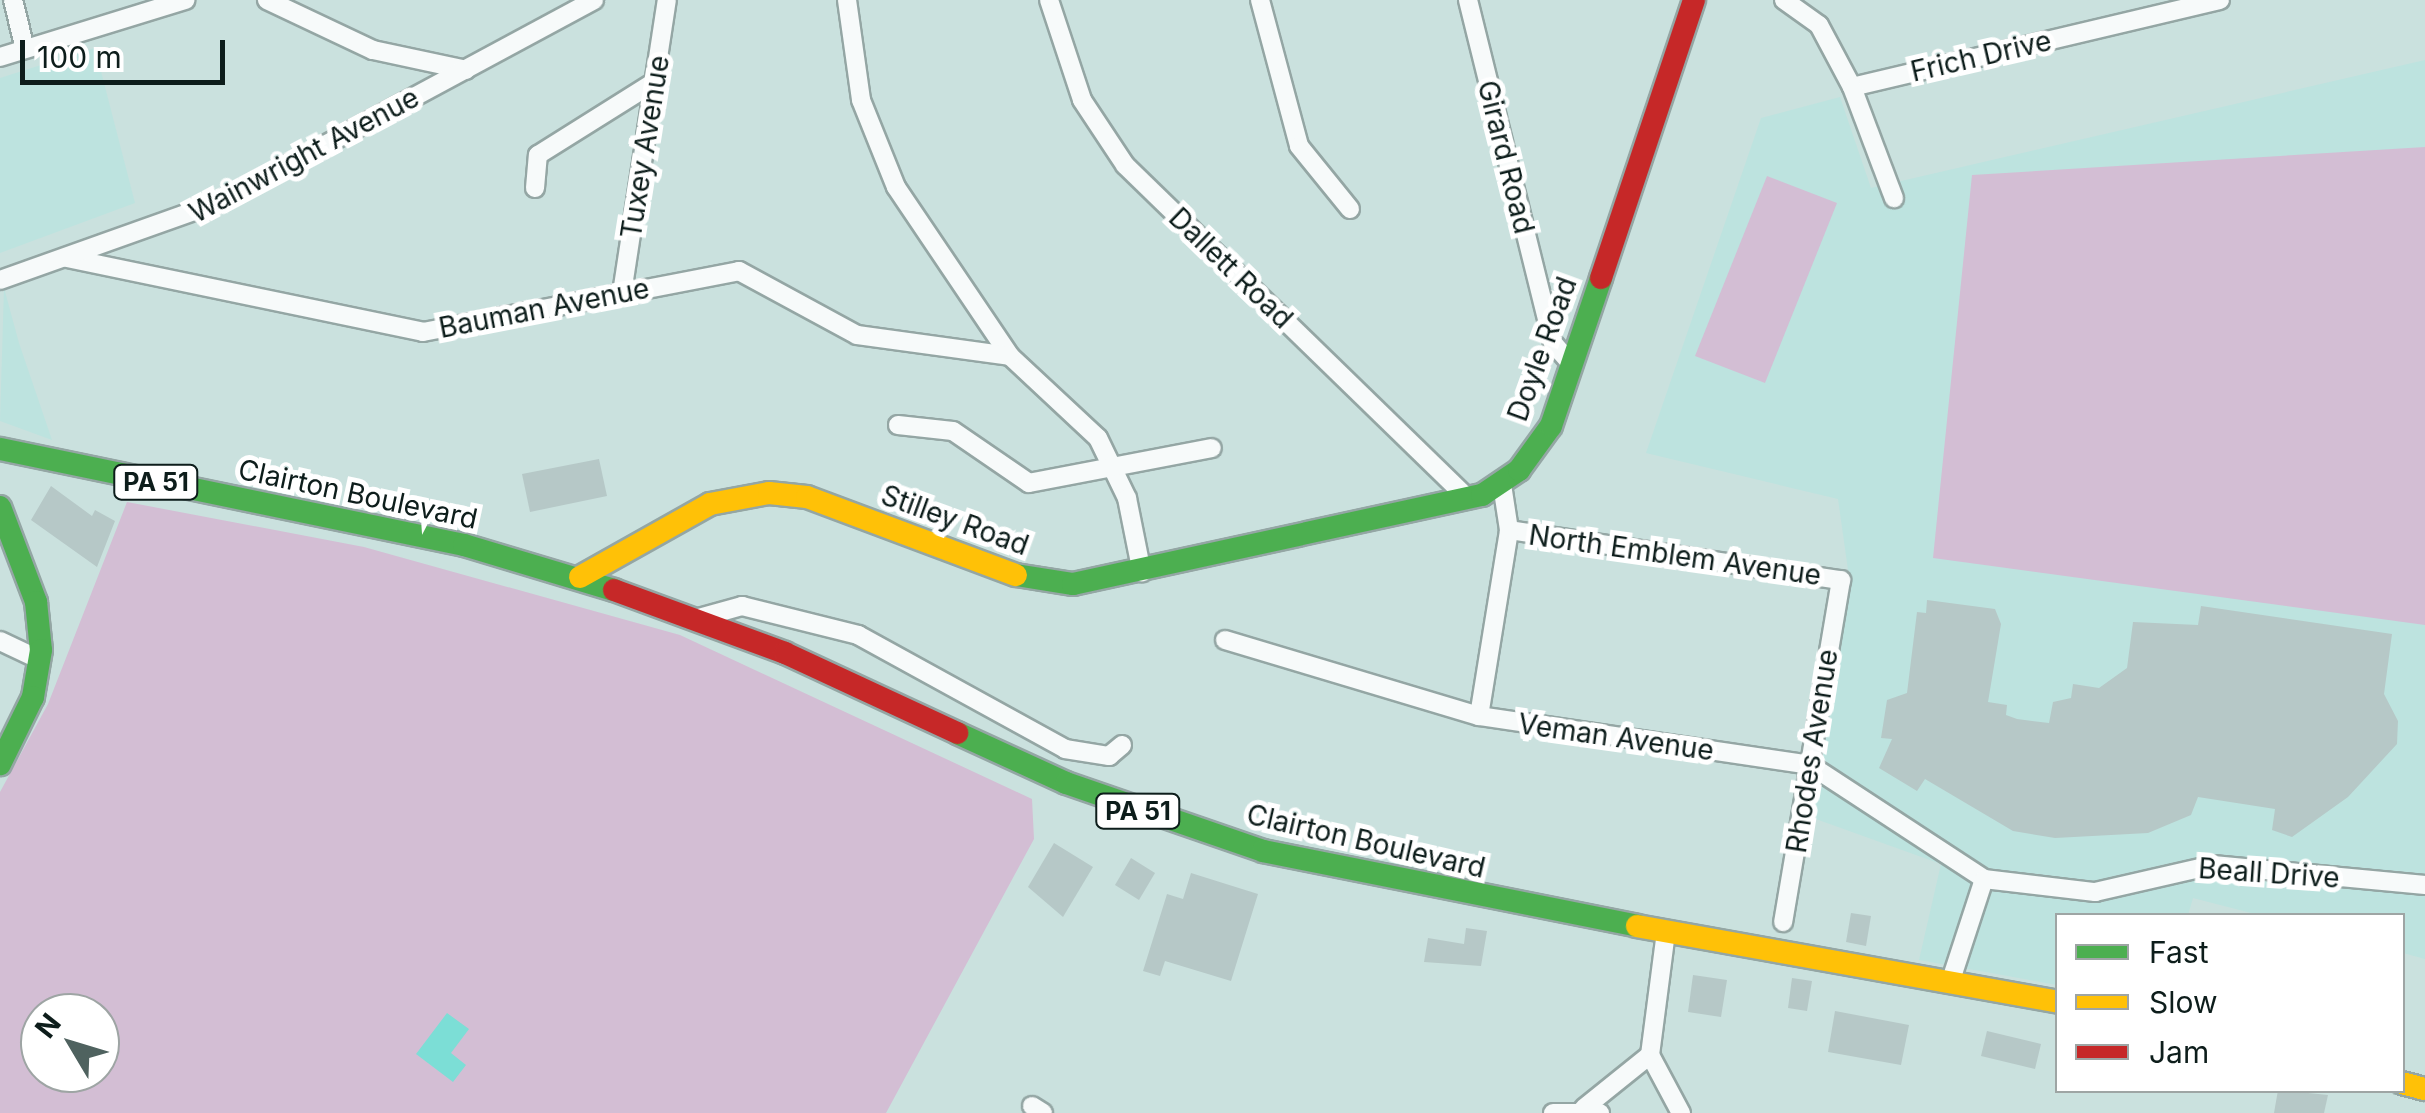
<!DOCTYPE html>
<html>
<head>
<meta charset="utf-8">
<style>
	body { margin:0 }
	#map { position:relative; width:2425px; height:1113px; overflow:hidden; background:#cae1de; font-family:Inter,sans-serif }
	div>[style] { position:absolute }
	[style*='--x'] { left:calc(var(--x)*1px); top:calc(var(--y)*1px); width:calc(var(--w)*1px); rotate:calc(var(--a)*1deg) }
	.built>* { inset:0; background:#bde3df }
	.green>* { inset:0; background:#d3bed4 }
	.water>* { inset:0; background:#7cded6 }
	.building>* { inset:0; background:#b6c8c7 }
	.roads { filter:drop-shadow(2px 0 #94a6a4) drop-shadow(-2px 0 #94a6a4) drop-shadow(0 2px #94a6a4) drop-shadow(0 -2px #94a6a4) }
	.street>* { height:18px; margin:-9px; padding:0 9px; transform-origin:9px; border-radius:9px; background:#f7fafa }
	.fast>* { height:22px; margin:-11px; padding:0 11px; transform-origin:11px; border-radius:11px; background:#4caf50 }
	.slow>* { height:22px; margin:-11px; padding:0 11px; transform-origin:11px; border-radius:11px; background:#ffc107 }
	.jam>* { height:22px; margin:-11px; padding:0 11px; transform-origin:11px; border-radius:11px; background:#c62828 }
	span { translate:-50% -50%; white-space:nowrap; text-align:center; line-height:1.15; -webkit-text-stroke:10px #fff; paint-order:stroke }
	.shield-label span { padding:2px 8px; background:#fff; border:2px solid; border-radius:8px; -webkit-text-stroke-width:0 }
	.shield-label { font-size:25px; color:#0d1d1b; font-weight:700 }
	.street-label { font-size:28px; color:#0d1d1b }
	.legend { position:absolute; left:2055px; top:913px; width:350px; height:180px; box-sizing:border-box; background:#fff; border:2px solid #9ea5a4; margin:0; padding:12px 18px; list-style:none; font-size:30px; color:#0d1d1b }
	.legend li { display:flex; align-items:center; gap:20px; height:50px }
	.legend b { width:50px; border:2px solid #9ea5a4 }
	.north { position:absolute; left:20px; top:993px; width:100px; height:100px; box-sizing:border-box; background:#fff; border:2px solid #9ea5a4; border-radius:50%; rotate:308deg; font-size:28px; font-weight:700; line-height:40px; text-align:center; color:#0d1d1b }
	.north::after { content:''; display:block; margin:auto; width:35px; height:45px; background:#4f625f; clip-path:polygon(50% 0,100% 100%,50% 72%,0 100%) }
	.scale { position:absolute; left:20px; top:40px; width:205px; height:45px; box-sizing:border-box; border:5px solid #0d1d1b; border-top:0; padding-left:12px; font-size:30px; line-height:35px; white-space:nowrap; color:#0d1d1b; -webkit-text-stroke:8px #fff; paint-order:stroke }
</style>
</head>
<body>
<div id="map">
	<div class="built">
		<div style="clip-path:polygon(95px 48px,135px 203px,0 253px,0 78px)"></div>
		<div style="clip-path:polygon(2425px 60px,2425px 959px,2403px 953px,2402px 916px,2259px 915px,2193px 898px,2188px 915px,2058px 916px,2057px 985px,1919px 960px,1941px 864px,1813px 818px,1848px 570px,1838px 499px,1646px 453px,1761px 118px,1840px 97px,1871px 188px)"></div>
		<div style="clip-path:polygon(4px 288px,19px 343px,52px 440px,0 421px)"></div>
	</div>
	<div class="green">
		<div style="clip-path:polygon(2425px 147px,2425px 625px,1933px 558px,1972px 175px)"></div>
		<div style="clip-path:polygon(1767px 176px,1837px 203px,1765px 383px,1695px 356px)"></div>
		<div style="clip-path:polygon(evenodd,127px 502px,364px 547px,680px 635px,1032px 799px,1034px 839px,886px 1113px,0 1113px,0 792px,48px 704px,127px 502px,40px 1013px,100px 1013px,100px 1073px,40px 1073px,40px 1013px)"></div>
	</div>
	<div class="water">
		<div style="clip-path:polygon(447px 1013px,469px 1029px,451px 1053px,466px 1065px,453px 1082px,416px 1054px)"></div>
	</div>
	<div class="building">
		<div style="clip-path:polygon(599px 459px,607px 496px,530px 512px,522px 474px)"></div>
		<div style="clip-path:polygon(51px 486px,92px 516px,95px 510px,115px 521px,97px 567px,31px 520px)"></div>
		<div style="clip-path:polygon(1927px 600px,1995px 609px,2001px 624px,1988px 702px,2007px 705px,2006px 715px,2017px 719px,2049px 723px,2053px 702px,2071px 698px,2073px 684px,2099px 688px,2127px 668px,2133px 622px,2198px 625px,2201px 606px,2392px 634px,2384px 694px,2398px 721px,2397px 744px,2348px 797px,2292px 837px,2272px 830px,2275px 809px,2198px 797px,2191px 815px,2148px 833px,2055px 838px,2013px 831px,1925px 779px,1917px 791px,1879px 768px,1892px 739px,1881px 738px,1887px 700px,1907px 693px,1917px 612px,1926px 613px)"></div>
		<div style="clip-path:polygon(1054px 843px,1093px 867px,1063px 917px,1028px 887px)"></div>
		<div style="clip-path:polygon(1131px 858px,1155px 873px,1139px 900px,1115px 885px)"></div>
		<div style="clip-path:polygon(1191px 873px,1258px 894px,1231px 981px,1165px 961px,1160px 976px,1143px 971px,1167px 894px,1183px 899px)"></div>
		<div style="clip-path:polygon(1851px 913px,1871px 916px,1866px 946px,1846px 942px)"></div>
		<div style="clip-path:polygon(1466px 928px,1487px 931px,1481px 966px,1424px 962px,1428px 938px,1464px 944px)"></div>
		<div style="clip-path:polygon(1693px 975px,1727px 980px,1721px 1017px,1688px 1012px)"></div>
		<div style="clip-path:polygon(1792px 978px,1812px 981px,1807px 1011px,1788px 1008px)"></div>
		<div style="clip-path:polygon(1835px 1011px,1909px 1025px,1901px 1065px,1828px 1052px)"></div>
		<div style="clip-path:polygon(1987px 1031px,2041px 1044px,2035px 1069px,1981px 1056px)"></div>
		<div style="clip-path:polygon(2278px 1090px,2328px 1095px,2324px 1113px,2274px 1113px)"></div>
	</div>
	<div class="roads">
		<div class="street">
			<div style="--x:13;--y:0;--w:50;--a:76.2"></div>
			<div style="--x:267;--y:0;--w:117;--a:25.3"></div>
			<div style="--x:373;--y:50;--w:95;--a:12.1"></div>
			<div style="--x:847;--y:0;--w:101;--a:82"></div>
			<div style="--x:861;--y:100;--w:94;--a:68.1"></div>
			<div style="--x:896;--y:187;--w:204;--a:56"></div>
			<div style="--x:1010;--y:356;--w:120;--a:43"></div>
			<div style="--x:1098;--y:438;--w:67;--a:64.2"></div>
			<div style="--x:1127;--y:498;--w:76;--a:78.7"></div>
			<div style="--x:1049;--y:0;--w:105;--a:71.7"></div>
			<div style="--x:1082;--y:100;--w:78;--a:56.5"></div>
			<div style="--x:1125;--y:165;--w:479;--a:44.2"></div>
			<div style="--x:1260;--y:0;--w:151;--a:75"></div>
			<div style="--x:1299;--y:146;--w:81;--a:51"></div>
			<div style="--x:1468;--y:0;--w:353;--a:76.1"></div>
			<div style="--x:1553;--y:343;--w:29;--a:49"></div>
			<div style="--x:1784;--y:0;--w:43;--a:35.5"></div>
			<div style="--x:1819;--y:25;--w:70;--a:62"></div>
			<div style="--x:1852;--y:87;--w:378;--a:-13.3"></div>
			<div style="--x:0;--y:57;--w:194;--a:-17.1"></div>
			<div style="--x:1852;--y:87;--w:119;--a:69.3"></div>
			<div style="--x:535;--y:188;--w:33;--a:-85"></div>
			<div style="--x:538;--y:155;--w:139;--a:-32.1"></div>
			<div style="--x:67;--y:258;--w:364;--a:11.7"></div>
			<div style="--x:423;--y:332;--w:322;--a:-10.9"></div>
			<div style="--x:739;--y:271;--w:134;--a:28.5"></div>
			<div style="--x:857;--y:335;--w:154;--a:7.8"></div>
			<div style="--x:0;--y:280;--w:232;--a:-19.6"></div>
			<div style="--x:219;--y:202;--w:426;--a:-28.3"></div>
			<div style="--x:622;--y:293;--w:296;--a:-81.3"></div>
			<div style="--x:898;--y:425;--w:55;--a:6.2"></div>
			<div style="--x:953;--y:431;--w:92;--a:34.4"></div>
			<div style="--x:1029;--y:483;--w:186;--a:-10.8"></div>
			<div style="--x:1509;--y:530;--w:336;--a:8.6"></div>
			<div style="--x:1841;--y:580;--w:347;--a:99.6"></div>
			<div style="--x:699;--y:618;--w:45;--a:-15.6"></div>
			<div style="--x:742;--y:606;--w:120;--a:14"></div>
			<div style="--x:858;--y:635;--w:236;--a:28.8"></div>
			<div style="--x:1065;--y:749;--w:45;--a:9"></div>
			<div style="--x:1109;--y:756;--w:17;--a:-40"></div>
			<div style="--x:1225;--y:640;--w:265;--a:16.7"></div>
			<div style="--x:1479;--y:716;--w:335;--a:8.4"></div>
			<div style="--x:1810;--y:765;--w:208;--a:33.2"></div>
			<div style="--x:0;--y:641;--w:44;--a:25.4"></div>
			<div style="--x:1479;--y:716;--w:188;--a:-80.8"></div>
			<div style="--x:1509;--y:530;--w:47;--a:-98.7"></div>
			<div style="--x:1984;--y:879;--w:112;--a:6.7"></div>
			<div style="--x:2095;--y:892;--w:121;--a:-12.9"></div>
			<div style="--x:2213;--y:865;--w:213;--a:5.4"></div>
			<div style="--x:1951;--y:980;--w:106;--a:-71.9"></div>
			<div style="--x:1650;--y:1055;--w:66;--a:61.9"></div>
			<div style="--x:1032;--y:1106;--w:13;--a:32"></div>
			<div style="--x:1584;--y:1108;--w:85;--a:-38.8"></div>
			<div style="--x:1650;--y:1055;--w:124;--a:-82.6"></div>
			<div style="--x:1553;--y:1113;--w:47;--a:0"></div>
		</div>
		<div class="fast">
			<div style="--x:0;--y:449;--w:474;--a:11.7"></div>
			<div style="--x:464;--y:545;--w:157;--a:16.7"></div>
			<div style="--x:0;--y:507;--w:102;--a:69.2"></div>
			<div style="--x:36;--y:602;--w:48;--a:84.1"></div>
			<div style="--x:41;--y:650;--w:48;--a:99.7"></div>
			<div style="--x:33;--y:697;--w:75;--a:116.2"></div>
			<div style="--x:1016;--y:575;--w:58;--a:9"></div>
			<div style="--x:1073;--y:584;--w:419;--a:-12.3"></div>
			<div style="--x:1482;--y:495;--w:45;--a:-34"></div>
			<div style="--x:1519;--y:470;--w:54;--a:-54"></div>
			<div style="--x:1551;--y:426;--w:156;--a:-71.3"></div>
			<div style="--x:957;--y:733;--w:120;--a:24.6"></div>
			<div style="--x:1066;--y:783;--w:208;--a:19"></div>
			<div style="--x:1263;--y:851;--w:381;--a:11.3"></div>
		</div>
		<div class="slow">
			<div style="--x:580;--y:577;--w:149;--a:-29.3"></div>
			<div style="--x:710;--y:504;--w:60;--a:-10.6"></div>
			<div style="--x:769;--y:493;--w:38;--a:6"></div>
			<div style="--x:807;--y:497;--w:223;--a:20.5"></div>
			<div style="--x:1637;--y:926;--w:428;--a:10.2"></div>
			<div style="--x:2402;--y:1083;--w:24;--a:15"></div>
		</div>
		<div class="jam">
			<div style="--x:1601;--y:278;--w:293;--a:-71.5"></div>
			<div style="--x:614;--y:590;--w:182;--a:20.2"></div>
			<div style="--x:785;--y:653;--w:190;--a:24.9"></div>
		</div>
	</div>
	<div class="shield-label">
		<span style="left:156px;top:482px">PA 51</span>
		<span style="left:1138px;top:811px">PA 51</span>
	</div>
	<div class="street-label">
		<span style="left:1981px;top:56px;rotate:-13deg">Frich Drive</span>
		<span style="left:645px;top:147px;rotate:-81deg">Tuxey Avenue</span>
		<span style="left:304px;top:155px;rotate:-28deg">Wainwright Avenue</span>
		<span style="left:1506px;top:157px;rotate:76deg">Girard Road</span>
		<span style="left:1231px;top:268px;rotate:44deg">Dallett Road</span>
		<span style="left:544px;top:308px;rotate:-11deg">Bauman Avenue</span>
		<span style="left:1542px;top:349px;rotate:-70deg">Doyle Road</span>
		<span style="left:358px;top:494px;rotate:12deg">Clairton Boulevard</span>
		<span style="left:955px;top:520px;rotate:20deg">Stilley Road</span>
		<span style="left:1675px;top:555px;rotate:8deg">North Emblem Avenue</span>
		<span style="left:1616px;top:737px;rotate:8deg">Veman Avenue</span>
		<span style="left:1812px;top:751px;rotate:-81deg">Rhodes Avenue</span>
		<span style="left:1366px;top:841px;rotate:13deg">Clairton Boulevard</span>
		<span style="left:2269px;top:873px;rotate:4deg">Beall Drive</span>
	</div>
	<ul class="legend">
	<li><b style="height:12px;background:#4caf50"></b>Fast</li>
	<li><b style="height:12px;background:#ffc107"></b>Slow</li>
	<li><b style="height:12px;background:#c62828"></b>Jam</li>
	</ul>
	<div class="north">N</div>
	<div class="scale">100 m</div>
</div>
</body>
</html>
